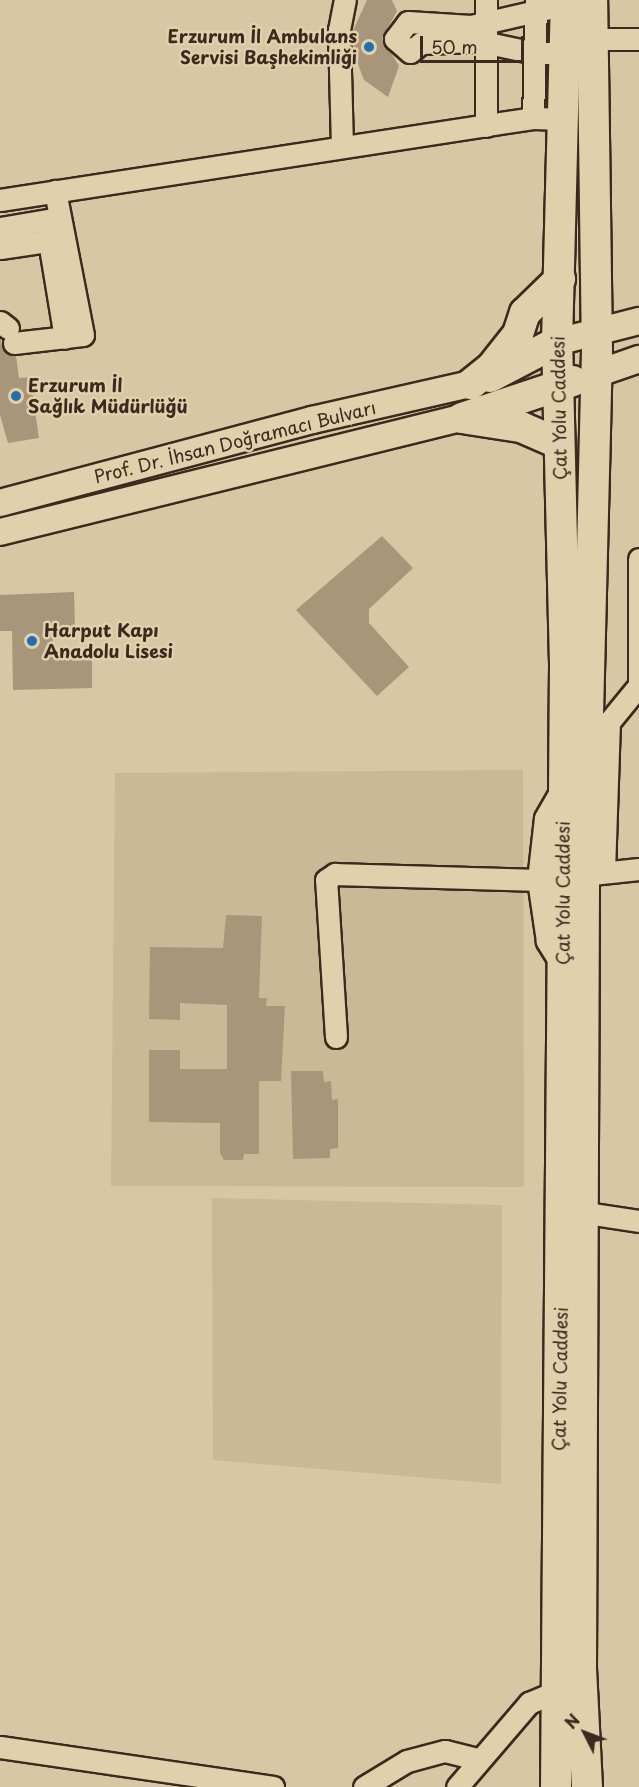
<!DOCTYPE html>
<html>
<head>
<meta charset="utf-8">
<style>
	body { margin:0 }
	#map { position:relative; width:639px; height:1787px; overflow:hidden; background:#d8c6a4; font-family:"Playpen Sans",sans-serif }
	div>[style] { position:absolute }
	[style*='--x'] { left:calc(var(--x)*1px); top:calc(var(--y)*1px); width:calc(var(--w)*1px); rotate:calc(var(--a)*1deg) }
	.built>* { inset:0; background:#cab897 }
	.building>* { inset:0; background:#a8967a }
	.roads { filter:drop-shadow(2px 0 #3b2a1e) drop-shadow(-2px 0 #3b2a1e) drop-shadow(0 2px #3b2a1e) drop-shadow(0 -2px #3b2a1e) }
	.minor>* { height:21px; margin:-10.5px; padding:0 10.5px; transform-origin:10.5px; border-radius:10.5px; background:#e2d0ad }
	.major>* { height:26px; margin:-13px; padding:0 13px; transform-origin:13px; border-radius:13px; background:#e2d0ad }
	.highway>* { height:30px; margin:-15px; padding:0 15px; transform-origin:15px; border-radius:15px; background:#e2d0ad }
	.dots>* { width:16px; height:16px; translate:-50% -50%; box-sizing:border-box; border:3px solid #e2d0ad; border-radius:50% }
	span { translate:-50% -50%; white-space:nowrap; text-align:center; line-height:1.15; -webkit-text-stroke:5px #e2d0ad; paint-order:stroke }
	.poi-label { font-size:18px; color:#3b2a1e; font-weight:700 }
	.right { translate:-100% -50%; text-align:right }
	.left { translate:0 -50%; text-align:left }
	.street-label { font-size:18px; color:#3b2a1e }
	.north { position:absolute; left:555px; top:1703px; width:60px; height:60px; -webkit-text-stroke:4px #e2d0ad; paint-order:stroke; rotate:312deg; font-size:16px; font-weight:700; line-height:24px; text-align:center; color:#3b2a1e }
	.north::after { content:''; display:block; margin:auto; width:21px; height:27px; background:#3b2a1e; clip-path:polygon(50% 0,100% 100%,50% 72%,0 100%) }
	.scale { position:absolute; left:420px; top:36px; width:104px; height:27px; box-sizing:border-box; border:3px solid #3b2a1e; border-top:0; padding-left:8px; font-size:18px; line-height:21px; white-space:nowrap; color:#3b2a1e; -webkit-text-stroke:4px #e2d0ad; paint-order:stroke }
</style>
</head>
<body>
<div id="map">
	<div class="built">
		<div style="clip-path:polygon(523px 770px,524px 1187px,111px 1186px,115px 773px)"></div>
		<div style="clip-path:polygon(212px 1198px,502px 1205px,501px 1484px,213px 1460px)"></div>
	</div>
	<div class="building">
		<div style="clip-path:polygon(367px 0,392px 0,397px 11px,382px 38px,399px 66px,388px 97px,364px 80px,355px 56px,352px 33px)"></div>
		<div style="clip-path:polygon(0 338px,4px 351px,16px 356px,19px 378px,30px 377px,39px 438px,8px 443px,0 415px)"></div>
		<div style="clip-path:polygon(382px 536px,413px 568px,369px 609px,369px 623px,409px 667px,377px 696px,296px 610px)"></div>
		<div style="clip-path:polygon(74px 592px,75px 628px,53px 629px,52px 653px,92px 652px,92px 688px,13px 690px,12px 631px,0 631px,0 595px)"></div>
		<div style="clip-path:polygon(226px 915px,262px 916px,259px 998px,267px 998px,266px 1006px,285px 1006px,281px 1081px,259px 1081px,259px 1154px,244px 1154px,243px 1160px,224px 1160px,220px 1153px,220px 1123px,149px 1122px,149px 1050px,180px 1050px,180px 1069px,227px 1069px,227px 1005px,180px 1003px,180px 1020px,149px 1019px,150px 947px,223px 948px)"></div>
		<div style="clip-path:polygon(291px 1071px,323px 1071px,324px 1082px,331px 1081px,332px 1100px,338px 1099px,338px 1148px,330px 1149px,330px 1158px,293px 1159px)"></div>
	</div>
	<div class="roads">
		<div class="minor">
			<div style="--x:486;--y:0;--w:126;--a:90"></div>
			<div style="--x:592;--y:39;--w:47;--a:0"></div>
			<div style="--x:565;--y:53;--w:30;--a:180"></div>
			<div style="--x:535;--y:53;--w:58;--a:-168.1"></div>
			<div style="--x:478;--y:41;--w:57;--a:178"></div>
			<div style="--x:421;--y:43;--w:14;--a:141"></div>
			<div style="--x:410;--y:52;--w:20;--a:-139"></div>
			<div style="--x:395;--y:39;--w:21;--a:-53"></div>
			<div style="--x:408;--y:22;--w:63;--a:3.6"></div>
			<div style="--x:471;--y:26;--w:98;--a:-13"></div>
			<div style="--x:533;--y:118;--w:118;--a:-88.5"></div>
			<div style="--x:342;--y:147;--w:117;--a:-91.5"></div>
			<div style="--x:339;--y:30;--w:31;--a:-79"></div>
			<div style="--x:0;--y:200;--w:539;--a:-8.75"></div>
			<div style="--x:533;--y:118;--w:32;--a:2"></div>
			<div style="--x:60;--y:221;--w:23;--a:119"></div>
			<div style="--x:49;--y:241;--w:98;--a:80.6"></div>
			<div style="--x:0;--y:228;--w:61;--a:-9.5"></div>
			<div style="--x:0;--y:248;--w:63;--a:-8.3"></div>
			<div style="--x:0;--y:322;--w:10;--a:37"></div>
			<div style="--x:14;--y:343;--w:69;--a:-6.6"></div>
			<div style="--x:83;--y:335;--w:147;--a:-101"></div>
			<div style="--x:639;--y:559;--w:133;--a:90"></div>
			<div style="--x:604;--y:872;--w:150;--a:-88.1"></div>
			<div style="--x:609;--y:722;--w:43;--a:-50.7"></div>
			<div style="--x:592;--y:874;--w:47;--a:-6.1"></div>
			<div style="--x:563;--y:967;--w:31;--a:-122"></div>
			<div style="--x:547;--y:941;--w:62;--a:-98.4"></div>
			<div style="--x:538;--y:880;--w:62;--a:-83.6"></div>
			<div style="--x:545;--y:818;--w:36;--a:-60"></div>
			<div style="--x:336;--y:1037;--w:157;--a:-93.6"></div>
			<div style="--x:326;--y:880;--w:11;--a:-34"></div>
			<div style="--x:335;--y:874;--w:203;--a:1.7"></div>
			<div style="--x:586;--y:1213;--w:54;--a:8.6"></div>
			<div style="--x:0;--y:1747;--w:276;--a:8.3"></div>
			<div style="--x:364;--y:1787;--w:50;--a:-31.2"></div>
			<div style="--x:407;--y:1761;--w:39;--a:-15"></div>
			<div style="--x:445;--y:1751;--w:33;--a:14"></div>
			<div style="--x:457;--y:1787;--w:111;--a:-49.4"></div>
			<div style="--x:529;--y:1703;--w:28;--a:-23"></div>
		</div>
		<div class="major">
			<div style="--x:557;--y:342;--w:85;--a:-14.4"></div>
			<div style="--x:596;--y:374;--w:46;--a:-19.2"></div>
			<div style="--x:0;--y:503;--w:323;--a:-14.9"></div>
			<div style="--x:312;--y:420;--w:163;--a:-12.8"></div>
			<div style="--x:0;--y:532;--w:476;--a:-13.9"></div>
		</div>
		<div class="highway">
			<div style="--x:490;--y:377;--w:76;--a:-27.6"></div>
			<div style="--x:471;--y:384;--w:26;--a:-39"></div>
			<div style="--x:491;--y:368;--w:43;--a:-51.5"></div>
			<div style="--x:518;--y:334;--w:22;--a:-72"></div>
			<div style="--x:525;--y:313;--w:49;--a:-44.2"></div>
			<div style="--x:462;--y:418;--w:117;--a:-18.4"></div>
			<div style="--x:468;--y:419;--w:54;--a:8.6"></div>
			<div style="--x:521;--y:427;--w:40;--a:23.4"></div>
			<div style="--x:556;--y:1787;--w:1123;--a:-89.54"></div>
			<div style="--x:565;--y:664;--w:322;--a:-91.4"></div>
			<div style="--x:557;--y:342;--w:342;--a:-88.5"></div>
			<div style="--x:587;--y:1787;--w:119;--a:-92.9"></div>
			<div style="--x:581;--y:1668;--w:793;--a:-89.78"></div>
			<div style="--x:584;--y:875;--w:525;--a:-88.58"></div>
			<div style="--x:597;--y:350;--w:350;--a:-90.8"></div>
		</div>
	</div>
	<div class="dots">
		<div style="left:369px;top:47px;background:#1f6fb2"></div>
		<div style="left:16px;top:396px;background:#1f6fb2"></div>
		<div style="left:32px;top:641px;background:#1f6fb2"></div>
	</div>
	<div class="poi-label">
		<span class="right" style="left:357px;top:47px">Erzurum İl Ambulans<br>Servisi Başhekimliği</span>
		<span class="left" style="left:28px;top:396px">Erzurum İl<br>Sağlık Müdürlüğü</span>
		<span class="left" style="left:44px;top:641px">Harput Kapı<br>Anadolu Lisesi</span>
	</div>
	<div class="street-label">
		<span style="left:559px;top:408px;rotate:-91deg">Çat Yolu Caddesi</span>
		<span style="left:235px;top:442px;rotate:-14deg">Prof. Dr. İhsan Doğramacı Bulvarı</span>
		<span style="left:563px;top:893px;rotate:-90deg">Çat Yolu Caddesi</span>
		<span style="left:560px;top:1379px;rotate:-89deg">Çat Yolu Caddesi</span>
	</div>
	<div class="north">N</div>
	<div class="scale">50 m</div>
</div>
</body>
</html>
